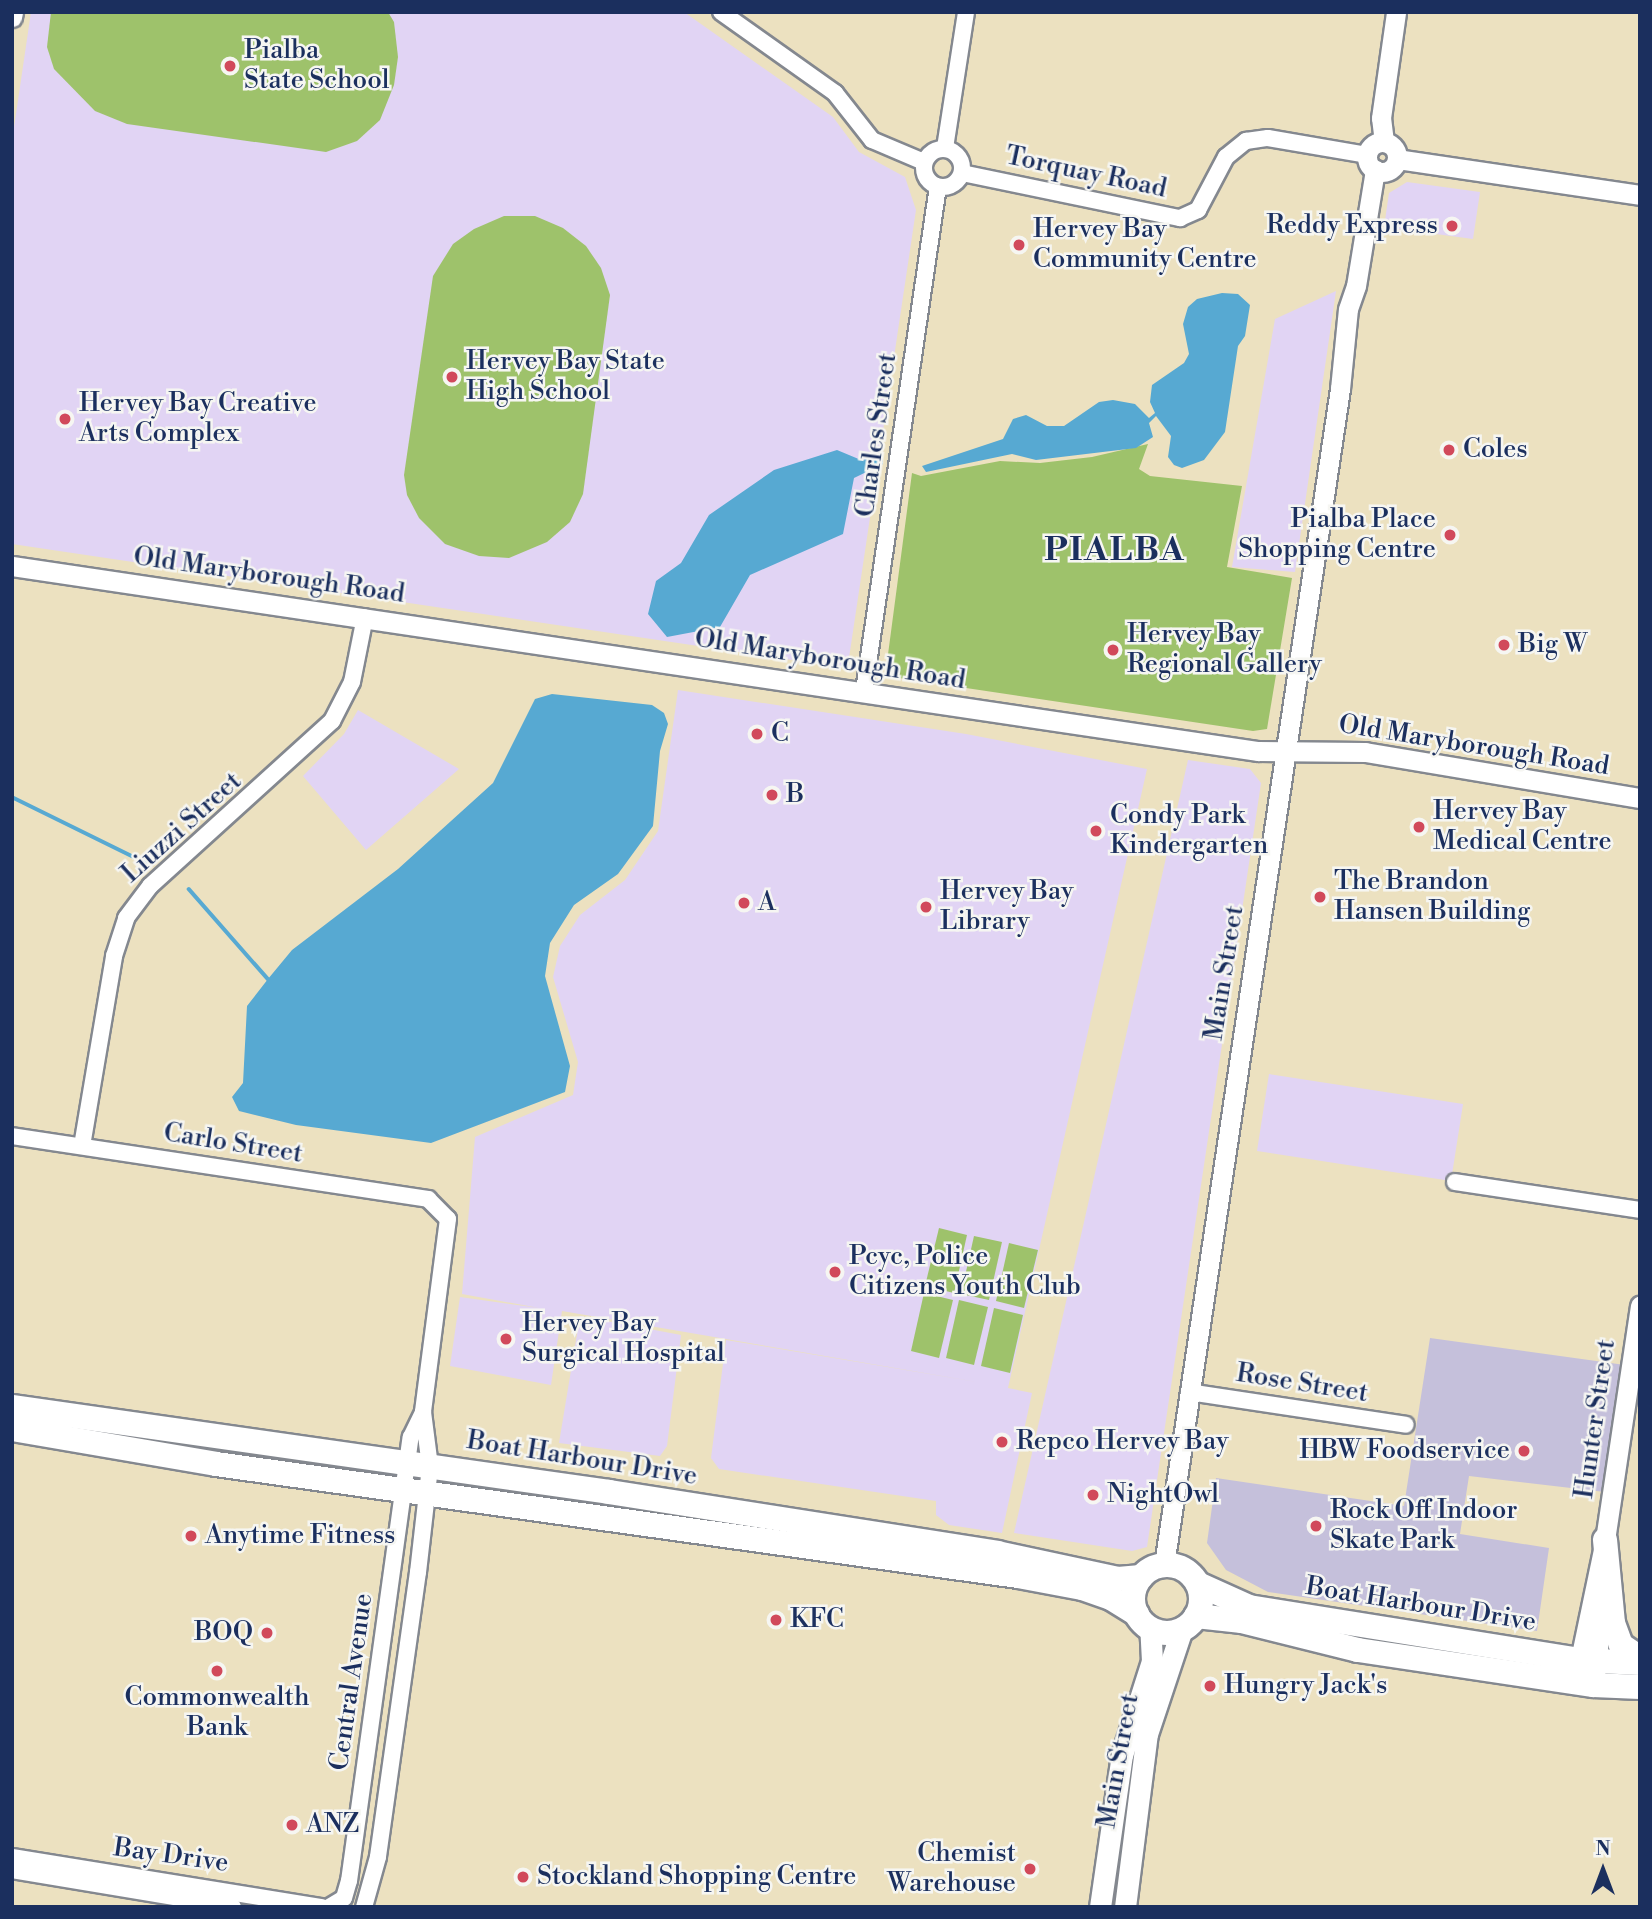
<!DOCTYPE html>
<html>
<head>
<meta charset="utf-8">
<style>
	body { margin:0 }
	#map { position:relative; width:1652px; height:1919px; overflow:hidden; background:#ece1c0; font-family:"Libre Bodoni",serif }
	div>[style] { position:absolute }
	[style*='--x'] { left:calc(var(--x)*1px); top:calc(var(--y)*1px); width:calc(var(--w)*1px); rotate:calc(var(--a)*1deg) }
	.built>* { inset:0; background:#e1d4f4 }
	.industrial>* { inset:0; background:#c5c0db }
	.green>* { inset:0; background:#9ec26b }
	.water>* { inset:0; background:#57a9d2 }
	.stream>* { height:3.5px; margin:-1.75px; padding:0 1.75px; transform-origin:1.75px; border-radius:1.75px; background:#57a9d2 }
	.roads { filter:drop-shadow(2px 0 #84888f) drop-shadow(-2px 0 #84888f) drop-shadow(0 2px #84888f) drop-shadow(0 -2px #84888f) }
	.minor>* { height:16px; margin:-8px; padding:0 8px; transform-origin:8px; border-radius:8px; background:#fff }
	.minor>.ring { margin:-8px; padding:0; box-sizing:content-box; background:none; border:16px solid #fff; border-radius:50% }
	.tertiary>* { height:19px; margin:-9.5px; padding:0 9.5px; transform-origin:9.5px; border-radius:9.5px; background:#fff }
	.tertiary>.ring { margin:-9.5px; padding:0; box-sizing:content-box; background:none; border:19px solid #fff; border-radius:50% }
	.secondary>* { height:21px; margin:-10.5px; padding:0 10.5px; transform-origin:10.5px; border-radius:10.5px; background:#fff }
	.primary>* { height:24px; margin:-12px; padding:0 12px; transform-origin:12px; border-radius:12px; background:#fff }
	.primary>.ring { margin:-12px; padding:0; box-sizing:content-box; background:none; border:24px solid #fff; border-radius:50% }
	.dots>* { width:19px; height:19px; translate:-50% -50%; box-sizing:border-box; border:4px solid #f6f6f2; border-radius:50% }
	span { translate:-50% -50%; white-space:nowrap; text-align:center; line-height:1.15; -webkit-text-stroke:5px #f6f6f2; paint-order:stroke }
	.poi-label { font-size:26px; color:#1b2f5e }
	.left { translate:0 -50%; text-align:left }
	.right { translate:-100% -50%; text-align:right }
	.street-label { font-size:26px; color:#1b2f5e }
	.district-label { font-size:33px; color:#1b2f5e; font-weight:700; letter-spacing:2px }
	.frame { position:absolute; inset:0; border:14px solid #1b2f5e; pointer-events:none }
	.north { position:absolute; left:1568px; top:1835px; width:70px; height:70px; -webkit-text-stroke:5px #f6f6f2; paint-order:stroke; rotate:0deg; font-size:19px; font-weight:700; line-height:28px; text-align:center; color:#1b2f5e }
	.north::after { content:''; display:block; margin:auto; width:24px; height:32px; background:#1b2f5e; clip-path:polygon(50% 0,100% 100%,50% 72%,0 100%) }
</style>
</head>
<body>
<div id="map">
	<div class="built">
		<div style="clip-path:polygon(31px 12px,684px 12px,833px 117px,859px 152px,905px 177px,916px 210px,849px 658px,840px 667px,12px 544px,12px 141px)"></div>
		<div style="clip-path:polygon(1407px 182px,1480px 192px,1473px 239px,1384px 227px,1389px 193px)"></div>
		<div style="clip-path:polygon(1336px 291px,1295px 572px,1232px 567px,1275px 319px)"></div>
		<div style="clip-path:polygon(678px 690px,966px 734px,1147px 769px,1008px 1388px,1032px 1393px,1002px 1533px,949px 1525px,936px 1515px,936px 1501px,719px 1469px,711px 1458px,726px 1340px,983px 1383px,562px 1311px,551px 1385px,450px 1366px,460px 1297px,539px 1308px,462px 1294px,475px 1137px,573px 1095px,578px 1062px,553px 977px,560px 946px,580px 915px,625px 880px,658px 831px)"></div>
		<div style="clip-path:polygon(358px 710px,459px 769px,366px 850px,303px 776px,344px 734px)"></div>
		<div style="clip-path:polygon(1188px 760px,1250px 769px,1261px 783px,1147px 1547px,1132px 1551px,1014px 1533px)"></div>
		<div style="clip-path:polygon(1269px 1074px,1463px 1104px,1451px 1181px,1257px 1151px)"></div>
		<div style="clip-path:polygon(580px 1316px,681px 1335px,667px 1446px,660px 1456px,559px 1443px)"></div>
	</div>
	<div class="industrial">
		<div style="clip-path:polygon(1430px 1338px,1625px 1365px,1605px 1492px,1469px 1476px,1460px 1534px,1549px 1548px,1537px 1631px,1268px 1592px,1226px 1570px,1207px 1543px,1216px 1478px,1404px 1506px)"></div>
	</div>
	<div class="green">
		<div style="clip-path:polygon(51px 12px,388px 12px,394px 22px,398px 57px,394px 85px,380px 120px,357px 141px,326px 152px,127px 124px,95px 111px,54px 69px,47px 47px)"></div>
		<div style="clip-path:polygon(504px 216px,535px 216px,563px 228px,586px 246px,601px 268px,610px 295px,583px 494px,570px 522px,547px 542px,509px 558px,479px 556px,445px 544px,419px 518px,407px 495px,404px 475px,433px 276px,453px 244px,474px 229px)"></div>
		<div style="clip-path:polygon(1148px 444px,1139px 469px,1150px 476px,1242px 486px,1227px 567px,1292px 578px,1267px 729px,1253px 731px,899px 678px,887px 662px,912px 473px,921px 476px,1000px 461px,1040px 463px,1092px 457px)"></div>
		<div style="clip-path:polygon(939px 1228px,967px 1235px,954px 1293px,925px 1286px)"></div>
		<div style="clip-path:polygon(974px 1236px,1002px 1242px,989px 1300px,961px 1294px)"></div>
		<div style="clip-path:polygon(1009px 1243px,1038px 1250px,1024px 1308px,996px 1301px)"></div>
		<div style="clip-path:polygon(924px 1293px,953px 1300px,939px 1358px,911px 1351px)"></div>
		<div style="clip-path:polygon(959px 1300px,988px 1307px,974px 1365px,946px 1358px)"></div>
		<div style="clip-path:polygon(994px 1308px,1023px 1315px,1010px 1373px,981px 1366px)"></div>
	</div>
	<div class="water">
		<div style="clip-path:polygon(1222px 293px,1238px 294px,1250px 305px,1245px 336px,1238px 346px,1225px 432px,1204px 460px,1182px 468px,1174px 465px,1168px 457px,1171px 436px,1156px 416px,1149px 423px,1153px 437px,1136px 448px,1036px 460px,1012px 454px,926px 472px,922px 466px,1003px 439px,1013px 419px,1026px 415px,1047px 426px,1064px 426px,1099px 402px,1113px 400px,1135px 404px,1149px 418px,1155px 413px,1150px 402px,1152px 385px,1184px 363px,1189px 354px,1183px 324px,1188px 307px,1197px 299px)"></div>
		<div style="clip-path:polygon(837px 450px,861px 460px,882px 457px,883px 464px,854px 478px,843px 534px,750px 575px,720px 627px,667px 637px,648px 614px,656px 581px,681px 563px,709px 515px,774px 470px)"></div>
		<div style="clip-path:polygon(552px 694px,652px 705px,664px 713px,668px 724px,660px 751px,653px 826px,618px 874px,574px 905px,550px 943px,545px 976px,570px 1066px,565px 1092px,431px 1143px,296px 1125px,239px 1111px,232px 1097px,243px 1083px,247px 1006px,268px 979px,292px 950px,398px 869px,493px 783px,535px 699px)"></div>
	</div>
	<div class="stream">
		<div style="--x:12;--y:797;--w:149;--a:26.2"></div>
		<div style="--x:189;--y:889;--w:120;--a:48.7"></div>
	</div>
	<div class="roads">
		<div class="minor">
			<div style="--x:721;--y:12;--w:140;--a:35.4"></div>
			<div style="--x:835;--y:93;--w:60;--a:51.8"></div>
			<div style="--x:872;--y:140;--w:56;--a:22.9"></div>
			<div style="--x:945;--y:148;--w:138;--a:-81.2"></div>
			<div class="ring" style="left:924px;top:149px;width:22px;height:22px"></div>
			<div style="--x:962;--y:173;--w:223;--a:11.7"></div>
			<div style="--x:1180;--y:218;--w:20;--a:-24"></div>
			<div style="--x:1198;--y:210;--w:60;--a:-62.2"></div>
			<div style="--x:1226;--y:157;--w:26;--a:-39"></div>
			<div style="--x:1246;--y:141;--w:22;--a:-8"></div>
			<div style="--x:1268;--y:138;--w:100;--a:9.7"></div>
			<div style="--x:864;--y:691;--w:510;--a:-81.66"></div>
			<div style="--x:12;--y:1136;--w:421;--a:8.6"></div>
			<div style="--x:428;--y:1199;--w:28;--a:45"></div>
			<div style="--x:448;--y:1219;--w:195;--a:97.4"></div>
			<div style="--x:423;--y:1412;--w:55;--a:82.7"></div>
			<div style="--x:430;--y:1467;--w:106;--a:96.5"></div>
			<div style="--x:418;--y:1572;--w:288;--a:98"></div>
			<div style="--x:378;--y:1857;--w:52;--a:105.6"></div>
			<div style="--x:82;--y:1146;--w:193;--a:-80.4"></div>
			<div style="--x:114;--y:956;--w:40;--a:-72"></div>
			<div style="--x:126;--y:918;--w:40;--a:-53"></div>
			<div style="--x:150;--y:886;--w:246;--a:-42.2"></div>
			<div style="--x:332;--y:721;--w:44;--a:-62.9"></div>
			<div style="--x:352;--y:682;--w:66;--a:-78.7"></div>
			<div style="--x:1455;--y:1182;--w:187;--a:8.6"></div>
			<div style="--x:1189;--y:1392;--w:219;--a:8.6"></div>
			<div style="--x:12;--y:1857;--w:314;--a:9.2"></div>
			<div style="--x:12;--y:1870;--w:224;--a:9.5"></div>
			<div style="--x:329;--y:1907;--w:17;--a:-31"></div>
			<div style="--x:344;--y:1898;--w:18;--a:-74"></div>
			<div style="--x:349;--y:1881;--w:448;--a:-82.1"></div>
			<div style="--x:411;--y:1437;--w:28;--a:-64"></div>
		</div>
		<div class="tertiary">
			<div style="--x:12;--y:17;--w:5;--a:-79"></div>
			<div style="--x:1384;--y:142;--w:24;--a:-97"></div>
			<div style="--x:1381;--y:118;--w:107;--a:-81.9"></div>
			<div class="ring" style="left:1367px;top:142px;width:11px;height:11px"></div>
			<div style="--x:1397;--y:159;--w:246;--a:8.4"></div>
			<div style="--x:12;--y:566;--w:1260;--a:8.45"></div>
			<div style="--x:1258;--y:751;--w:107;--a:0.5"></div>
			<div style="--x:1365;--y:752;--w:279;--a:9.5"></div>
			<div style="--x:1164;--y:1565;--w:1189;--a:-81.49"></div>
			<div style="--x:1340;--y:389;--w:80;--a:-84.3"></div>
			<div style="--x:1348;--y:309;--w:24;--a:-71"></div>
			<div style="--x:1356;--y:286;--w:118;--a:-80.7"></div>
			<div style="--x:1577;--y:1674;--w:137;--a:-78.2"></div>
			<div style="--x:1605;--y:1540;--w:237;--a:-81.5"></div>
			<div style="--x:1595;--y:1675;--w:71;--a:-83.6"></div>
		</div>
		<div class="secondary">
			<div style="--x:1100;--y:1907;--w:154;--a:-81.8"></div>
			<div style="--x:1122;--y:1755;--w:99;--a:-72.3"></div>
			<div style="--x:1152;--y:1661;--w:33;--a:-93"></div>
			<div style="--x:1125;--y:1907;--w:174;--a:-82.8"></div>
			<div style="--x:1147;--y:1734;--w:111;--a:-71.6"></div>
		</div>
		<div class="primary">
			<div style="--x:12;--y:1407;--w:603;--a:8.1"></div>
			<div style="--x:609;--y:1492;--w:393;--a:8.9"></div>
			<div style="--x:997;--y:1553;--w:124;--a:12.1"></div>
			<div style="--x:1118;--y:1579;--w:23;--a:-5"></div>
			<div style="--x:12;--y:1429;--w:207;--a:9.7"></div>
			<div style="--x:216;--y:1464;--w:810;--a:7.95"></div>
			<div style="--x:1018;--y:1576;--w:65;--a:10.6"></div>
			<div style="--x:1082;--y:1588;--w:31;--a:19"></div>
			<div style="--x:1111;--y:1598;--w:31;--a:32"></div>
			<div style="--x:1605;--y:1540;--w:83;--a:84.5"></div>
			<div style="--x:1613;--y:1623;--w:23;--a:70"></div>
			<div style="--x:1621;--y:1645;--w:23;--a:34"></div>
			<div class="ring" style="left:1133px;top:1565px;width:44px;height:44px"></div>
			<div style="--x:1198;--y:1584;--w:56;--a:24.3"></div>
			<div style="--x:1249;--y:1607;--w:334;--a:9.1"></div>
			<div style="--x:1579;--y:1660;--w:61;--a:2.8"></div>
			<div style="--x:1196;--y:1616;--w:46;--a:6.2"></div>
			<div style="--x:1242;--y:1621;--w:120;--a:14"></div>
			<div style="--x:1358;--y:1650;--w:238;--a:8.5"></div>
			<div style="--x:1593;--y:1685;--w:47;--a:2.4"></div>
		</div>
	</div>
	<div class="dots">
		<div style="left:230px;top:66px;background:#d1495b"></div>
		<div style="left:1452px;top:226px;background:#d1495b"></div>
		<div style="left:1019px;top:245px;background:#d1495b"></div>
		<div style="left:452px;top:377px;background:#d1495b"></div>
		<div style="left:65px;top:419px;background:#d1495b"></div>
		<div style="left:1449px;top:450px;background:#d1495b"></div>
		<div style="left:1450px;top:535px;background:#d1495b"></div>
		<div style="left:1504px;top:645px;background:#d1495b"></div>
		<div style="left:1113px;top:650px;background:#d1495b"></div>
		<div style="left:757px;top:734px;background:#d1495b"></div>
		<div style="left:772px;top:795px;background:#d1495b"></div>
		<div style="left:1419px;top:827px;background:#d1495b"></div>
		<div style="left:1096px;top:831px;background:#d1495b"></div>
		<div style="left:1320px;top:897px;background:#d1495b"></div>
		<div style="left:744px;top:903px;background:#d1495b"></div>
		<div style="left:926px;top:907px;background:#d1495b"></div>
		<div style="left:835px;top:1272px;background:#d1495b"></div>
		<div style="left:506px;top:1339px;background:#d1495b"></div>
		<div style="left:1002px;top:1442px;background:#d1495b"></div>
		<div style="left:1524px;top:1451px;background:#d1495b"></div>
		<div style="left:1093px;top:1495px;background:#d1495b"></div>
		<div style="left:1316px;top:1526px;background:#d1495b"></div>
		<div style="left:191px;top:1536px;background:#d1495b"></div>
		<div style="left:776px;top:1620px;background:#d1495b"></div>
		<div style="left:267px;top:1633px;background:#d1495b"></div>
		<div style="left:217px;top:1671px;background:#d1495b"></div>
		<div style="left:1210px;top:1686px;background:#d1495b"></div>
		<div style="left:292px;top:1825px;background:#d1495b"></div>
		<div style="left:1030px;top:1869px;background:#d1495b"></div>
		<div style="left:523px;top:1877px;background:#d1495b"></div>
	</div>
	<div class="poi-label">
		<span class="left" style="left:244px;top:66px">Pialba<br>State School</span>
		<span class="right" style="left:1438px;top:226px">Reddy Express</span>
		<span class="left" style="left:1033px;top:245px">Hervey Bay<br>Community Centre</span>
		<span class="left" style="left:466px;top:377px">Hervey Bay State<br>High School</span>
		<span class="left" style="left:79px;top:419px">Hervey Bay Creative<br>Arts Complex</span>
		<span class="left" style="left:1463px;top:450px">Coles</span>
		<span class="right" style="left:1436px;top:535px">Pialba Place<br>Shopping Centre</span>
		<span class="left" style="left:1127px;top:650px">Hervey Bay<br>Regional Gallery</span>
		<span class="left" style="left:1518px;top:645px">Big W</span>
		<span class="left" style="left:771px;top:734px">C</span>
		<span class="left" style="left:786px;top:795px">B</span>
		<span class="left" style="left:1433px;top:827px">Hervey Bay<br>Medical Centre</span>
		<span class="left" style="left:1110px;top:831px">Condy Park<br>Kindergarten</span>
		<span class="left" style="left:1334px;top:897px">The Brandon<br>Hansen Building</span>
		<span class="left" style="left:940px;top:907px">Hervey Bay<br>Library</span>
		<span class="left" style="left:758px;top:903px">A</span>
		<span class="left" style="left:849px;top:1272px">Pcyc, Police<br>Citizens Youth Club</span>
		<span class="left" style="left:522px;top:1339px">Hervey Bay<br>Surgical Hospital</span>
		<span class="left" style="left:1016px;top:1442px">Repco Hervey Bay</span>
		<span class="right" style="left:1510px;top:1451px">HBW Foodservice</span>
		<span class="left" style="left:1107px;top:1495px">NightOwl</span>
		<span class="left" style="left:1330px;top:1526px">Rock Off Indoor<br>Skate Park</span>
		<span class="left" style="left:205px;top:1536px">Anytime Fitness</span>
		<span class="left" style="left:790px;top:1620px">KFC</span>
		<span class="right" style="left:253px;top:1633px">BOQ</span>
		<span class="left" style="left:1224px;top:1686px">Hungry Jack's</span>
		<span style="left:217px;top:1713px">Commonwealth<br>Bank</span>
		<span class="left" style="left:306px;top:1825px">ANZ</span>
		<span class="right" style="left:1016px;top:1869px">Chemist<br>Warehouse</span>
		<span class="left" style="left:537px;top:1877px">Stockland Shopping Centre</span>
	</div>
	<div class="street-label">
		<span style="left:1086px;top:173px;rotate:12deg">Torquay Road</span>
		<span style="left:877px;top:435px;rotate:-82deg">Charles Street</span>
		<span style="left:269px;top:576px;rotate:8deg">Old Maryborough Road</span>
		<span style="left:830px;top:660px;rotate:9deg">Old Maryborough Road</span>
		<span style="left:1474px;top:746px;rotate:9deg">Old Maryborough Road</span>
		<span style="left:182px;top:828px;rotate:-42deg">Liuzzi Street</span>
		<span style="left:1225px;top:973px;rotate:-81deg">Main Street</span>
		<span style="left:233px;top:1144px;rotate:9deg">Carlo Street</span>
		<span style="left:1302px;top:1384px;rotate:9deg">Rose Street</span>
		<span style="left:1596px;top:1419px;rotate:-82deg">Hunter Street</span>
		<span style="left:582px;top:1459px;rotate:9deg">Boat Harbour Drive</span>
		<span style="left:1421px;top:1605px;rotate:9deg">Boat Harbour Drive</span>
		<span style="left:352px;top:1682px;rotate:-82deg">Central Avenue</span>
		<span style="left:1119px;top:1761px;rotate:-80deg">Main Street</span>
		<span style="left:171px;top:1856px;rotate:8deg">Bay Drive</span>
	</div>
	<div class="district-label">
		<span style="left:1115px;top:551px">PIALBA</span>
	</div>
	<div class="frame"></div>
	<div class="north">N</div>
</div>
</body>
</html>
